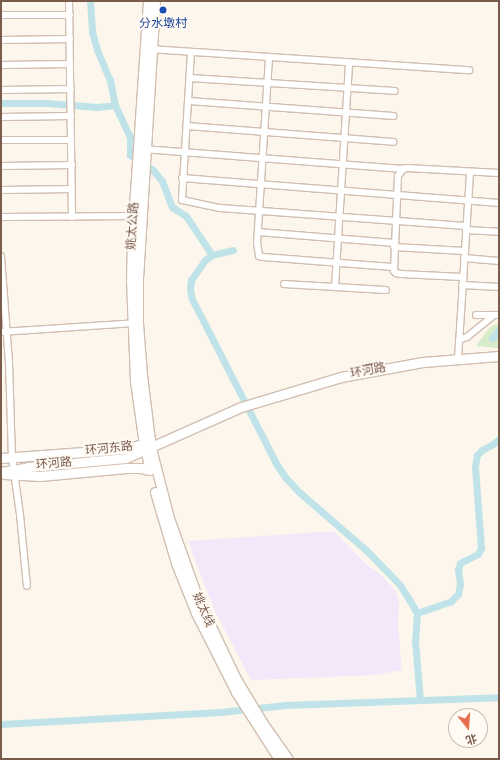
<!DOCTYPE html>
<html>
<head>
<meta charset="utf-8">
<style>
	body { margin:0 }
	#map { position:relative; width:500px; height:760px; overflow:hidden; background:#fdf6ec; font-family:"Source Sans 3","Noto Sans SC",sans-serif }
	div>[style] { position:absolute }
	[style*='--x'] { left:calc(var(--x)*1px); top:calc(var(--y)*1px); width:calc(var(--w)*1px); rotate:calc(var(--a)*1deg) }
	.education>* { inset:0; background:#f3e8fa }
	.green>* { inset:0; background:#d8ecc9 }
	.canal>* { height:7px; margin:-3.5px; padding:0 3.5px; transform-origin:3.5px; border-radius:3.5px; background:#bfe3e8 }
	.roads { filter:drop-shadow(1px 0 #d1beb0) drop-shadow(-1px 0 #d1beb0) drop-shadow(0 1px #d1beb0) drop-shadow(0 -1px #d1beb0) }
	.street>* { height:6px; margin:-3px; padding:0 3px; transform-origin:3px; border-radius:3px; background:#fff }
	.secondary>* { height:9px; margin:-4.5px; padding:0 4.5px; transform-origin:4.5px; border-radius:4.5px; background:#fff }
	.dots>* { width:11px; height:11px; translate:-50% -50%; box-sizing:border-box; border:2px solid #fffaf3; border-radius:50% }
	span { translate:-50% -50%; white-space:nowrap; text-align:center; line-height:1.15; -webkit-text-stroke:4px #fffaf3; paint-order:stroke }
	.transit-label { font-size:12px; color:#164399 }
	.street-label { font-size:12px; color:#7a5c4d }
	.frame { position:absolute; inset:0; border:2px solid #7a5c4d; pointer-events:none }
	.north { position:absolute; left:448px; top:708px; width:40px; height:40px; box-sizing:border-box; background:#fffaf3; border:1px solid #cabbb1; border-radius:50%; rotate:163deg; font-size:11px; font-weight:700; line-height:16px; text-align:center; color:#7a5c4d }
	.north::after { content:''; display:block; margin:auto; width:14px; height:18px; background:#e76f51; clip-path:polygon(50% 0,100% 100%,50% 72%,0 100%) }
</style>
</head>
<body>
<div id="map">
	<div class="education">
		<div style="clip-path:polygon(334px 531px,365px 563px,381px 575px,395px 590px,399px 601px,398px 625px,402px 670px,375px 675px,251px 680px,214px 609px,192px 552px,189px 541px)"></div>
	</div>
	<div class="green">
		<div style="clip-path:polygon(499px 323px,499px 348px,476px 346px,490px 327px)"></div>
	</div>
	<div class="canal">
		<div style="--x:90;--y:1;--w:31;--a:86"></div>
		<div style="--x:92;--y:32;--w:19;--a:74"></div>
		<div style="--x:97;--y:50;--w:33;--a:67"></div>
		<div style="--x:110;--y:80;--w:25;--a:79"></div>
		<div style="--x:115;--y:105;--w:35;--a:65"></div>
		<div style="--x:130;--y:137;--w:18;--a:90"></div>
		<div style="--x:130;--y:155;--w:27;--a:33"></div>
		<div style="--x:153;--y:170;--w:14;--a:51"></div>
		<div style="--x:162;--y:181;--w:28;--a:69"></div>
		<div style="--x:172;--y:207;--w:17;--a:33"></div>
		<div style="--x:186;--y:216;--w:47;--a:56.3"></div>
		<div style="--x:1;--y:103;--w:46;--a:0"></div>
		<div style="--x:47;--y:103;--w:50;--a:4.6"></div>
		<div style="--x:97;--y:107;--w:18;--a:-6"></div>
		<div style="--x:233;--y:250;--w:22;--a:167"></div>
		<div style="--x:212;--y:255;--w:9;--a:144"></div>
		<div style="--x:205;--y:260;--w:24;--a:125"></div>
		<div style="--x:191;--y:280;--w:9;--a:96"></div>
		<div style="--x:190;--y:289;--w:10;--a:79"></div>
		<div style="--x:192;--y:299;--w:186;--a:62.9"></div>
		<div style="--x:277;--y:465;--w:14;--a:56"></div>
		<div style="--x:285;--y:477;--w:21;--a:47"></div>
		<div style="--x:299;--y:492;--w:89;--a:40.9"></div>
		<div style="--x:366;--y:550;--w:49;--a:45.8"></div>
		<div style="--x:400;--y:585;--w:19;--a:58"></div>
		<div style="--x:410;--y:601;--w:14;--a:60"></div>
		<div style="--x:417;--y:613;--w:28;--a:94"></div>
		<div style="--x:415;--y:641;--w:59;--a:85.2"></div>
		<div style="--x:492;--y:338;--w:11;--a:-49"></div>
		<div style="--x:417;--y:613;--w:36;--a:-19"></div>
		<div style="--x:451;--y:601;--w:10;--a:-45"></div>
		<div style="--x:458;--y:594;--w:10;--a:-79"></div>
		<div style="--x:460;--y:584;--w:14;--a:-98"></div>
		<div style="--x:458;--y:570;--w:7;--a:-74"></div>
		<div style="--x:460;--y:563;--w:20;--a:-27"></div>
		<div style="--x:478;--y:554;--w:7;--a:-63"></div>
		<div style="--x:481;--y:548;--w:82;--a:-94.2"></div>
		<div style="--x:475;--y:466;--w:11;--a:-80"></div>
		<div style="--x:477;--y:455;--w:7;--a:-45"></div>
		<div style="--x:482;--y:450;--w:13;--a:-29"></div>
		<div style="--x:493;--y:444;--w:8;--a:-40"></div>
		<div style="--x:1;--y:724;--w:220;--a:-3.1"></div>
		<div style="--x:221;--y:712;--w:64;--a:-6.2"></div>
		<div style="--x:285;--y:705;--w:214;--a:-2.1"></div>
	</div>
	<div class="roads">
		<div class="street">
			<div style="--x:69;--y:1;--w:216;--a:89.2"></div>
			<div style="--x:1;--y:15;--w:69;--a:0"></div>
			<div style="--x:1;--y:40;--w:69;--a:-0.8"></div>
			<div style="--x:149;--y:49;--w:321;--a:3.8"></div>
			<div style="--x:191;--y:52;--w:148;--a:93.5"></div>
			<div style="--x:182;--y:200;--w:39;--a:12"></div>
			<div style="--x:220;--y:208;--w:247;--a:4.2"></div>
			<div style="--x:269;--y:58;--w:185;--a:93.7"></div>
			<div style="--x:257;--y:243;--w:13;--a:81"></div>
			<div style="--x:259;--y:256;--w:4;--a:14"></div>
			<div style="--x:263;--y:257;--w:130;--a:4.4"></div>
			<div style="--x:1;--y:65;--w:69;--a:-0.8"></div>
			<div style="--x:190;--y:78;--w:205;--a:3.6"></div>
			<div style="--x:1;--y:90;--w:70;--a:-0.8"></div>
			<div style="--x:189;--y:101;--w:205;--a:4.2"></div>
			<div style="--x:1;--y:117;--w:70;--a:-0.8"></div>
			<div style="--x:187;--y:126;--w:207;--a:4.4"></div>
			<div style="--x:1;--y:140;--w:70;--a:0"></div>
			<div style="--x:143;--y:149;--w:261;--a:4.4"></div>
			<div style="--x:1;--y:166;--w:71;--a:-0.8"></div>
			<div style="--x:182;--y:178;--w:318;--a:4.5"></div>
			<div style="--x:1;--y:190;--w:71;--a:-0.8"></div>
			<div style="--x:1;--y:217;--w:134;--a:-0.4"></div>
			<div style="--x:466;--y:230;--w:33;--a:3"></div>
			<div style="--x:258;--y:232;--w:137;--a:4.6"></div>
			<div style="--x:394;--y:247;--w:71;--a:3.2"></div>
			<div style="--x:1;--y:256;--w:107;--a:85.7"></div>
			<div style="--x:9;--y:363;--w:94;--a:88.2"></div>
			<div style="--x:12;--y:457;--w:59;--a:82.1"></div>
			<div style="--x:20;--y:515;--w:71;--a:84.4"></div>
			<div style="--x:464;--y:258;--w:35;--a:5"></div>
			<div style="--x:463;--y:277;--w:62;--a:-177.2"></div>
			<div style="--x:401;--y:274;--w:5;--a:-169"></div>
			<div style="--x:396;--y:273;--w:3;--a:-135"></div>
			<div style="--x:394;--y:271;--w:95;--a:-87.6"></div>
			<div style="--x:398;--y:176;--w:9;--a:-54"></div>
			<div style="--x:403;--y:169;--w:4;--a:-14"></div>
			<div style="--x:407;--y:168;--w:92;--a:3.1"></div>
			<div style="--x:284;--y:284;--w:102;--a:3.4"></div>
			<div style="--x:462;--y:285;--w:37;--a:3"></div>
			<div style="--x:335;--y:287;--w:224;--a:-86.4"></div>
			<div style="--x:476;--y:315;--w:23;--a:0"></div>
			<div style="--x:1;--y:332;--w:134;--a:-3.8"></div>
			<div style="--x:459;--y:340;--w:9;--a:-21"></div>
			<div style="--x:467;--y:337;--w:35;--a:-39"></div>
			<div style="--x:458;--y:359;--w:187;--a:-86.3"></div>
		</div>
		<div class="secondary">
			<div style="--x:148;--y:1;--w:237;--a:93.9"></div>
			<div style="--x:132;--y:237;--w:43;--a:91.3"></div>
			<div style="--x:131;--y:280;--w:101;--a:87.7"></div>
			<div style="--x:135;--y:381;--w:64;--a:81.9"></div>
			<div style="--x:144;--y:444;--w:26;--a:77"></div>
			<div style="--x:155;--y:1;--w:276;--a:93.5"></div>
			<div style="--x:138;--y:276;--w:47;--a:90"></div>
			<div style="--x:138;--y:323;--w:52;--a:85.6"></div>
			<div style="--x:142;--y:375;--w:74;--a:83"></div>
			<div style="--x:151;--y:448;--w:72;--a:75.6"></div>
			<div style="--x:169;--y:518;--w:86;--a:70.3"></div>
			<div style="--x:198;--y:599;--w:86;--a:64.6"></div>
			<div style="--x:235;--y:677;--w:52;--a:59"></div>
			<div style="--x:262;--y:722;--w:45;--a:54.9"></div>
			<div style="--x:1;--y:458;--w:124;--a:-4.2"></div>
			<div style="--x:125;--y:449;--w:26;--a:-16"></div>
			<div style="--x:1;--y:472;--w:27;--a:-10"></div>
			<div style="--x:28;--y:467;--w:98;--a:-5.2"></div>
			<div style="--x:126;--y:458;--w:126;--a:-23.9"></div>
			<div style="--x:241;--y:407;--w:104;--a:-16.7"></div>
			<div style="--x:341;--y:377;--w:83;--a:-10.4"></div>
			<div style="--x:423;--y:362;--w:76;--a:-4.5"></div>
			<div style="--x:4;--y:474;--w:36;--a:3"></div>
			<div style="--x:40;--y:476;--w:87;--a:-5.3"></div>
			<div style="--x:127;--y:468;--w:14;--a:0"></div>
			<div style="--x:141;--y:468;--w:9;--a:13"></div>
			<div style="--x:155;--y:492;--w:74;--a:73.5"></div>
			<div style="--x:176;--y:563;--w:54;--a:68.2"></div>
			<div style="--x:196;--y:613;--w:89;--a:63.1"></div>
			<div style="--x:236;--y:692;--w:80;--a:57.3"></div>
		</div>
	</div>
	<div class="dots">
		<div style="left:163px;top:10px;background:#1a4fb4"></div>
	</div>
	<div class="transit-label">
		<span style="left:163px;top:24px">分水墩村</span>
	</div>
	<div class="street-label">
		<span style="left:133px;top:226px;rotate:-86deg">姚太公路</span>
		<span style="left:368px;top:371px;rotate:-11deg">环河路</span>
		<span style="left:109px;top:449px;rotate:-6deg">环河东路</span>
		<span style="left:54px;top:464px;rotate:-5deg">环河路</span>
		<span style="left:203px;top:610px;rotate:66deg">姚太线</span>
	</div>
	<div class="frame"></div>
	<div class="north">北</div>
</div>
</body>
</html>
